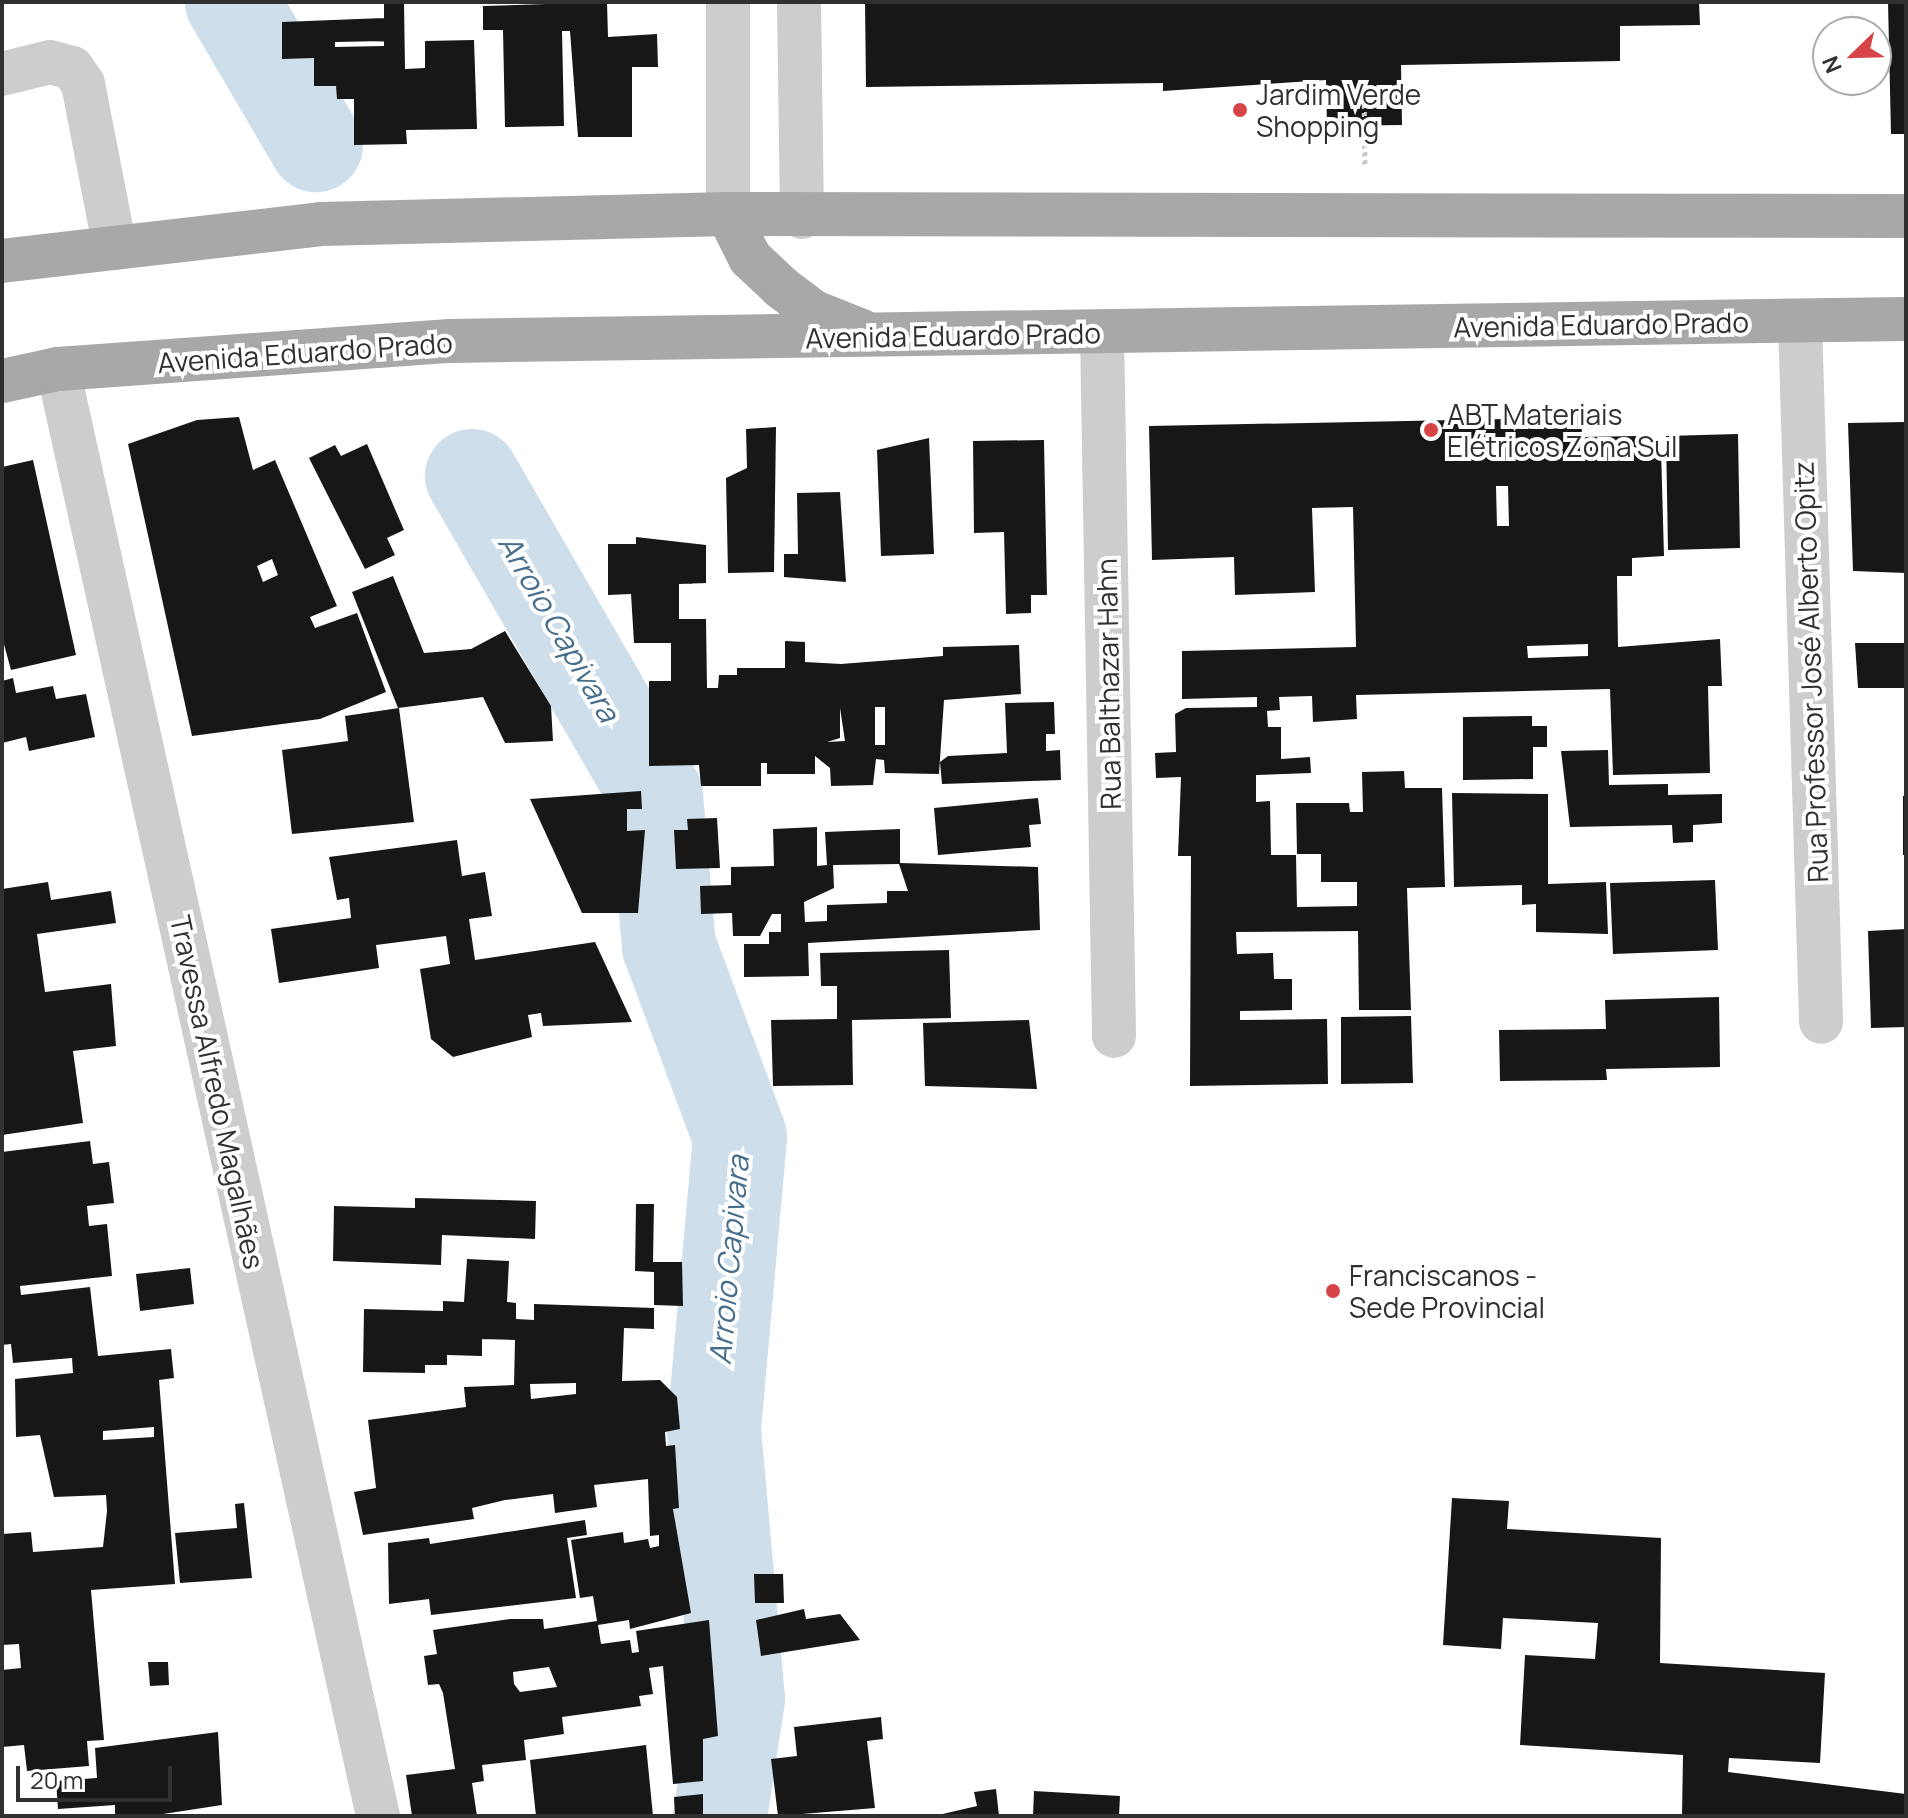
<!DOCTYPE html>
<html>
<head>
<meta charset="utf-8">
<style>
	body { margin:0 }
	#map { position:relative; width:1908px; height:1818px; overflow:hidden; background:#fff; font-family:Manrope,sans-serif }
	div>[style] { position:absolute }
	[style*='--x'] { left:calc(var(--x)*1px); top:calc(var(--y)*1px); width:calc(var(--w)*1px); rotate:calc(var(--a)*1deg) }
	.river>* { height:94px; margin:-47px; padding:0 47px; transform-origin:47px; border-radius:47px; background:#cedeea }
	.building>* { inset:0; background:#171717 }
	.path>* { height:5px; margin-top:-2.5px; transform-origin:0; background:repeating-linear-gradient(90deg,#cacaca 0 4px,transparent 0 8px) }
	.minor>* { height:44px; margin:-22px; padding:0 22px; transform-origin:22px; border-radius:22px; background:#cdcdcd }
	.major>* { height:44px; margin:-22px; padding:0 22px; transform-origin:22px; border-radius:22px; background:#a8a8a8 }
	.dots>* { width:22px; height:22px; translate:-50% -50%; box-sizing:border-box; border:4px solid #fff; border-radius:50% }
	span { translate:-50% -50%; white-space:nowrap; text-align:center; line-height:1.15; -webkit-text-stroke:8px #fff; paint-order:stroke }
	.poi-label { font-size:28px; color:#303030 }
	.left { translate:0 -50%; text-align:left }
	.street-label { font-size:28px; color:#303030 }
	.water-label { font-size:30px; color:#456d8c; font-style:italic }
	.frame { position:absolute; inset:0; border:4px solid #303030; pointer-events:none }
	.north { position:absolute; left:1812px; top:16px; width:80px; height:80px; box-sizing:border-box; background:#fff; border:2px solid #acacac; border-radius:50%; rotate:247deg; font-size:22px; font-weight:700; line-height:32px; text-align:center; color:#303030 }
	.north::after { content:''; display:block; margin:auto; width:28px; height:36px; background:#d64448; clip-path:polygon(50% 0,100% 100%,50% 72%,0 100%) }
	.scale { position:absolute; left:16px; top:1766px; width:156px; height:36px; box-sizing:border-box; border:4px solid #303030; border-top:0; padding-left:10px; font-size:24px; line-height:28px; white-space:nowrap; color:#303030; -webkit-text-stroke:6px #fff; paint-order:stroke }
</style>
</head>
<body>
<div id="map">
	<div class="river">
		<div style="--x:232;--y:2;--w:166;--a:59.6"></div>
		<div style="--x:472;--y:476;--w:368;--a:60"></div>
		<div style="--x:656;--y:795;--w:152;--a:85.1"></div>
		<div style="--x:669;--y:946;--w:204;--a:69.6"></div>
		<div style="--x:740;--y:1137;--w:294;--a:95.1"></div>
		<div style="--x:714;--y:1430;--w:270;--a:84.9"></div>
		<div style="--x:738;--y:1699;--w:118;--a:98.7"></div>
	</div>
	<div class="building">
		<div style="clip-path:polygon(evenodd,384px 2px,404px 2px,405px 69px,425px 68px,425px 41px,474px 40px,477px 129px,406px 130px,407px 144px,354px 145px,354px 99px,337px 99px,336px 86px,314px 86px,314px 58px,282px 59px,282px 22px,384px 18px,384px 2px,384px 41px,384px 46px,335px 47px,335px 42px,384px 41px)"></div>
		<div style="clip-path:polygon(607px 2px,608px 37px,657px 34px,658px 67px,632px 67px,632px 137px,578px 137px,570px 31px,562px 31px,564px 126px,505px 127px,503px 30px,483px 30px,483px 6px)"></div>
		<div style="clip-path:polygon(865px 2px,1699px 2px,1700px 25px,1620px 26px,1620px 61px,1401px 65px,1402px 125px,1327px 126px,1326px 80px,1163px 91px,1163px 83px,866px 87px)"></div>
		<div style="clip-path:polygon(1888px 2px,1906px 2px,1906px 134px,1891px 134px)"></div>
		<div style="clip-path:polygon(evenodd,1581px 409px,1582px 437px,1638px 436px,1638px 450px,1661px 449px,1664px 556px,1632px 558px,1632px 576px,1617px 576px,1618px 647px,1720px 639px,1722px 686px,1708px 686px,1710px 773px,1613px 775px,1610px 689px,1356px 695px,1357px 719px,1313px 722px,1312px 696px,1279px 697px,1280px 710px,1267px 711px,1268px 727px,1281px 727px,1281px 759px,1310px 757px,1311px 773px,1256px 775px,1256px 802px,1270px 801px,1271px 855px,1296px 855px,1297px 907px,1357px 906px,1357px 882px,1321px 882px,1321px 854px,1297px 854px,1296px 803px,1349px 803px,1350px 812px,1363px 812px,1362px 772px,1404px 771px,1405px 788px,1442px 788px,1445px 887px,1407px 888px,1411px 1010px,1359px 1010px,1358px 931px,1236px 932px,1237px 954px,1273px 953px,1274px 979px,1292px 979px,1292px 1010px,1240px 1011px,1240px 1020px,1327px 1019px,1328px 1084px,1190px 1086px,1191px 856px,1178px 856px,1181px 777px,1156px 778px,1155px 753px,1176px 752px,1175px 714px,1186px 708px,1257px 707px,1257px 697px,1182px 699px,1182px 651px,1356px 647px,1353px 507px,1312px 508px,1315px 592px,1235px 595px,1234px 557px,1152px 560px,1149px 426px,1506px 419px,1506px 412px,1581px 409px,1496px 486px,1508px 486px,1509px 526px,1497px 526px,1496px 486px,1581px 409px,1588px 644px,1588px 656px,1528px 658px,1527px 646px,1588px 644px)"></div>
		<div style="clip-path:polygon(evenodd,239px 417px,253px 470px,275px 460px,337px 606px,310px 617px,315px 628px,357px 613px,386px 692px,320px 719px,192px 736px,128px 444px,197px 420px,239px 417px,272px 559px,278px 575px,263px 582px,257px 566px,272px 559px)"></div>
		<div style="clip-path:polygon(1906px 422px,1906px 573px,1853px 571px,1848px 423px)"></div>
		<div style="clip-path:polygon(776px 427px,774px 572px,728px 573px,726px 478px,747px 468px,746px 429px)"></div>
		<div style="clip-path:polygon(1738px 434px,1740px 548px,1668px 550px,1666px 436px)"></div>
		<div style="clip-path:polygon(929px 438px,934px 554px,881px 556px,877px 450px)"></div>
		<div style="clip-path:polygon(1044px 440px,1047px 595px,1031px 595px,1031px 613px,1006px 614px,1004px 532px,974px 533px,973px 441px)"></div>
		<div style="clip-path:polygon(367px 444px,404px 530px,387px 538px,395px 555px,365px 569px,309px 458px,335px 445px,341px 456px)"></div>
		<div style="clip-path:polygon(33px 460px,76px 655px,11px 670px,2px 637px,2px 467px)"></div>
		<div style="clip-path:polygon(840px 492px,846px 582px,784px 577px,784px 554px,798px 554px,797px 493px)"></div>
		<div style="clip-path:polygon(evenodd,636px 537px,706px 545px,706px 583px,679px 584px,679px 619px,706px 619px,707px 688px,718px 688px,719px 675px,737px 675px,737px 668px,785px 668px,785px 641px,805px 642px,805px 662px,841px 664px,943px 656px,943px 647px,1019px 645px,1021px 694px,944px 700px,939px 774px,885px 773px,884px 760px,876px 759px,873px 785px,831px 786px,830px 768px,815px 756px,815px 774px,767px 774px,767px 763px,761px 763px,761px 786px,701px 786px,699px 765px,649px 766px,649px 681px,671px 681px,671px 643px,634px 643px,631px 594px,608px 595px,608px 544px,636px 544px,636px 537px,875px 707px,885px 707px,885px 745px,875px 745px,875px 707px,636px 537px,840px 708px,845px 741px,827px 742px,840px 738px,840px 708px)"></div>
		<div style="clip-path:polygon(393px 576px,424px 653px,471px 649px,505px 631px,551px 706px,553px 741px,505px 743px,483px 697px,398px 708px,352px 592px)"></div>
		<div style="clip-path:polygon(1855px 643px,1906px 643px,1906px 688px,1858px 688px)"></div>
		<div style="clip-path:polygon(13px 678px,16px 693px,53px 686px,56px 699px,86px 694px,95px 737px,29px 751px,26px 737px,2px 743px,2px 681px)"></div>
		<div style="clip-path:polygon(1054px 702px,1055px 734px,1046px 734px,1046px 751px,1060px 750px,1061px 780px,942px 784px,940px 762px,948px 756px,1007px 753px,1005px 703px)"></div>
		<div style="clip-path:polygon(399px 708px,414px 822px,292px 834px,282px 750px,348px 741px,345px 716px)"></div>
		<div style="clip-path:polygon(1532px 716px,1532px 726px,1547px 726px,1547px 747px,1533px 747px,1533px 779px,1463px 780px,1463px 717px)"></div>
		<div style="clip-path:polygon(1608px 750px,1609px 785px,1668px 784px,1668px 795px,1722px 794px,1722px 823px,1693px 825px,1693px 842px,1673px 843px,1672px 825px,1570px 827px,1561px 751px)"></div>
		<div style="clip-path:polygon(641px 791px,642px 809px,627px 809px,627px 831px,645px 830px,638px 913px,582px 913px,530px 799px)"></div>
		<div style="clip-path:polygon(1452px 793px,1548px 794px,1548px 884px,1606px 882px,1608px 934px,1536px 932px,1536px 904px,1522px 905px,1522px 885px,1454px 887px)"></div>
		<div style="clip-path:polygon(1903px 796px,1906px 796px,1906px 855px,1903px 855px)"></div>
		<div style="clip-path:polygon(1038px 798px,1041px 824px,1029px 825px,1031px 847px,938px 855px,934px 808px)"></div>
		<div style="clip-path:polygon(717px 818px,720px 868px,676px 869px,674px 830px,688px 830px,687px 819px)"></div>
		<div style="clip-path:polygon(evenodd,817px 827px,817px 866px,827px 865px,825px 832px,900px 829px,900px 863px,1038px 867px,1040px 930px,808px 943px,809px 976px,744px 977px,744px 944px,769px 944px,769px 932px,781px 932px,781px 914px,772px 914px,760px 936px,733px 936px,732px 913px,701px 914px,700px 886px,731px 885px,731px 867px,774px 866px,773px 829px,817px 827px,899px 864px,908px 891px,887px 891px,887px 903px,827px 905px,827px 921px,805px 922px,804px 902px,834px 888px,833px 865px,899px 864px)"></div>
		<div style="clip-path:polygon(457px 840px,462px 876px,485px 872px,492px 916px,469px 919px,475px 960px,595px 942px,632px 1022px,543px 1026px,541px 1013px,528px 1015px,532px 1037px,453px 1057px,431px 1039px,420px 969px,450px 964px,446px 936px,376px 945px,379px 968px,279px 983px,271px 929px,351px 918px,349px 898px,337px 900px,329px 857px)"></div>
		<div style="clip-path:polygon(1715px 880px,1718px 950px,1613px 954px,1610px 883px)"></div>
		<div style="clip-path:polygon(48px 882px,51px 900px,111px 891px,116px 923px,37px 934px,45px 992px,111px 984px,116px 1046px,73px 1051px,83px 1123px,2px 1135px,2px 889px)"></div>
		<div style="clip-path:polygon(1906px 929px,1906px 1027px,1871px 1028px,1868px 931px)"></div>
		<div style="clip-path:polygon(949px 950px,951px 1018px,852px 1020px,853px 1085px,773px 1086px,771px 1020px,837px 1019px,837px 986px,821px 986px,820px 953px)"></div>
		<div style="clip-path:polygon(1719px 997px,1720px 1067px,1606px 1069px,1607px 1080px,1500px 1081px,1499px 1030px,1606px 1029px,1605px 1000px)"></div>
		<div style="clip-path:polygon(1411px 1016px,1413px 1083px,1341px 1084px,1341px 1017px)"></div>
		<div style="clip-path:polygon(1029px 1020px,1037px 1089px,925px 1086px,923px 1023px)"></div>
		<div style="clip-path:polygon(evenodd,90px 1141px,93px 1164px,109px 1162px,114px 1203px,87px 1206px,89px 1226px,107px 1224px,112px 1276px,20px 1286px,21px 1295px,90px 1287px,98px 1356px,171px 1349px,174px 1378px,159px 1380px,175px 1584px,91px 1590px,104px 1740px,87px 1741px,89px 1766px,27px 1771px,24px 1745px,2px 1747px,2px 1670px,21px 1668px,19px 1644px,2px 1645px,2px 1534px,31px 1532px,33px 1552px,103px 1547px,107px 1511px,106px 1495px,54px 1497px,40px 1435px,16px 1437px,15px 1379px,73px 1373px,72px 1358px,13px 1363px,11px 1344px,2px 1345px,2px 1152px,90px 1141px,154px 1427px,154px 1437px,103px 1440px,103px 1431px,154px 1427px)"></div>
		<div style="clip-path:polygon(415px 1198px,536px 1201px,535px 1239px,442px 1235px,441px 1265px,333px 1261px,334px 1206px,415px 1208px)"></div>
		<div style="clip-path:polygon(636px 1204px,654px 1204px,653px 1262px,682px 1262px,683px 1306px,654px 1305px,654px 1272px,635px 1271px)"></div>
		<div style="clip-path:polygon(evenodd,467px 1259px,509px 1261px,507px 1302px,516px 1303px,516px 1319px,534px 1320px,534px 1304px,654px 1308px,654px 1329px,624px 1328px,622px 1381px,660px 1380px,677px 1397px,680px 1429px,665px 1432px,666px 1446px,675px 1445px,679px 1508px,673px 1509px,691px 1613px,630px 1629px,629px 1620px,598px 1625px,601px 1644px,630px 1640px,632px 1653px,639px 1652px,636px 1631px,709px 1620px,718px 1736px,703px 1739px,703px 1781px,673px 1784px,663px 1666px,649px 1668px,653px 1694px,639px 1696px,641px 1706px,562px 1717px,564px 1734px,524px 1740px,526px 1760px,482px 1765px,484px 1781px,472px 1783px,477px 1816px,412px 1816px,406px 1775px,455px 1769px,443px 1693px,439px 1684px,428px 1685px,424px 1656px,437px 1654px,433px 1630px,510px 1619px,543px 1619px,544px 1629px,597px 1621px,593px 1596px,580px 1598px,571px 1540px,623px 1532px,624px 1543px,648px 1539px,650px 1548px,659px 1546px,659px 1535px,650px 1536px,648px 1479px,594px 1485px,597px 1507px,555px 1513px,553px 1494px,505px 1500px,472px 1508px,474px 1519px,363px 1535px,354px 1492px,376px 1488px,368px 1420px,466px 1407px,464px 1387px,514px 1385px,515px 1340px,482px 1339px,482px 1356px,447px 1355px,447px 1365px,425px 1365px,425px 1373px,363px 1372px,364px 1309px,443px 1311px,443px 1301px,464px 1302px,467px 1259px,576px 1383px,576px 1394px,531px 1399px,530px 1384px,576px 1383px,467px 1259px,549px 1667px,557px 1687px,520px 1692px,514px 1684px,513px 1672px,549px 1667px)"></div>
		<div style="clip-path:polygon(190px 1268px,194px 1304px,140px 1311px,136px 1274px)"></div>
		<div style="clip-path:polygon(1452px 1498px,1509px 1501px,1507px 1529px,1661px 1538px,1660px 1663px,1825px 1673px,1820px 1763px,1729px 1758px,1728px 1772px,1906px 1794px,1906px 1816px,1682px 1816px,1683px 1755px,1520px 1745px,1525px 1655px,1595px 1659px,1598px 1623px,1503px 1618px,1501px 1649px,1443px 1645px)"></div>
		<div style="clip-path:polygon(244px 1503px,252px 1578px,180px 1583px,175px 1533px,237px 1528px,235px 1504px)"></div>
		<div style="clip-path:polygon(585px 1520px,587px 1535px,567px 1538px,576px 1598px,431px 1615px,429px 1599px,389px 1604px,388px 1543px,429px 1538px,430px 1544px)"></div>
		<div style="clip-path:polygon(754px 1574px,783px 1574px,784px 1603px,755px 1603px)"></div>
		<div style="clip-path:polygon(804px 1609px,806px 1619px,840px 1614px,860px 1640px,761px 1656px,756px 1620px)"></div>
		<div style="clip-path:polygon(148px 1662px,168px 1662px,169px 1685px,150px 1686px)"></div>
		<div style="clip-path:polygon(881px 1717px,883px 1739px,867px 1741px,875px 1808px,778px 1816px,771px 1759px,797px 1756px,794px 1727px)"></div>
		<div style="clip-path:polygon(218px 1732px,222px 1805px,150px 1816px,115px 1816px,115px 1805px,58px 1809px,56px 1781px,97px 1778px,95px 1748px)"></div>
		<div style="clip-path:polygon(646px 1745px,653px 1816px,536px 1816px,530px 1760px)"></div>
		<div style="clip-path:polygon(996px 1789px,999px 1816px,934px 1816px,977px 1806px,974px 1792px)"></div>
		<div style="clip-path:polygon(1034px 1791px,1120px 1796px,1119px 1816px,1033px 1816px)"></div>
		<div style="clip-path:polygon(703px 1794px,703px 1816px,675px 1816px,674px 1797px)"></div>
	</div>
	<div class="path">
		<div style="--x:1364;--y:88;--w:78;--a:89.3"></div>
	</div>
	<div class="minor">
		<div style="--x:728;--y:2;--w:212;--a:90"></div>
		<div style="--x:799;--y:2;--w:215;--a:89.2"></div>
		<div style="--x:2;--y:74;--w:49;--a:-14"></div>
		<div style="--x:50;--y:62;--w:23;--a:15"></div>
		<div style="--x:72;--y:68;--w:19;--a:55"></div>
		<div style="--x:83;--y:84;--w:167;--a:79"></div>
		<div style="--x:1800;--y:321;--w:701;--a:88.28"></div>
		<div style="--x:1102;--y:332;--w:704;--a:89.02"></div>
		<div style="--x:58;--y:369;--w:1482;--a:77.53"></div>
	</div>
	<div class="major">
		<div style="--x:728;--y:214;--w:49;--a:63.4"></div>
		<div style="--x:750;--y:258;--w:44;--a:43.2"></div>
		<div style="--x:782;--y:288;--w:40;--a:37"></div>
		<div style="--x:814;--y:312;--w:52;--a:21.6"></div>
		<div style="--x:2;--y:261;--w:321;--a:-6.6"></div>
		<div style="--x:321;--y:224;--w:407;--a:-1.4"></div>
		<div style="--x:728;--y:214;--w:1178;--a:0.1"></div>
		<div style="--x:2;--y:381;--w:57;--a:-12.1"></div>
		<div style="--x:58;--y:369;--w:393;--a:-4.1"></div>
		<div style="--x:450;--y:341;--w:1456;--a:-0.87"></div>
	</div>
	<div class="dots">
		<div style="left:1240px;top:110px;background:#d64448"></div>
		<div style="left:1431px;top:430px;background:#d64448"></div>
		<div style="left:1333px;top:1291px;background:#d64448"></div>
	</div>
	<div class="poi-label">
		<span class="left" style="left:1256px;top:110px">Jardim Verde<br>Shopping</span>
		<span class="left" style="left:1447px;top:430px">ABT Materiais<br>Elétricos Zona Sul</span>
		<span class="left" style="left:1349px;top:1291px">Franciscanos -<br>Sede Provincial</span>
	</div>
	<div class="street-label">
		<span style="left:1601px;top:324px;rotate:-1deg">Avenida Eduardo Prado</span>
		<span style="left:953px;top:335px;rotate:-1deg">Avenida Eduardo Prado</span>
		<span style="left:305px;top:352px;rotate:-4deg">Avenida Eduardo Prado</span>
		<span style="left:1810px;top:672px;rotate:-92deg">Rua Professor José Alberto Opitz</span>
		<span style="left:1108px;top:684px;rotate:-91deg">Rua Balthazar Hahn</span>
		<span style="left:218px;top:1092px;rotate:78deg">Travessa Alfredo Magalhães</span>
	</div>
	<div class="water-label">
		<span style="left:559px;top:628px;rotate:60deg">Arroio Capivara</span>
		<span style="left:729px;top:1260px;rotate:-85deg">Arroio Capivara</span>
	</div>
	<div class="frame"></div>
	<div class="north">N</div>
	<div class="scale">20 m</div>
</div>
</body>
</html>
